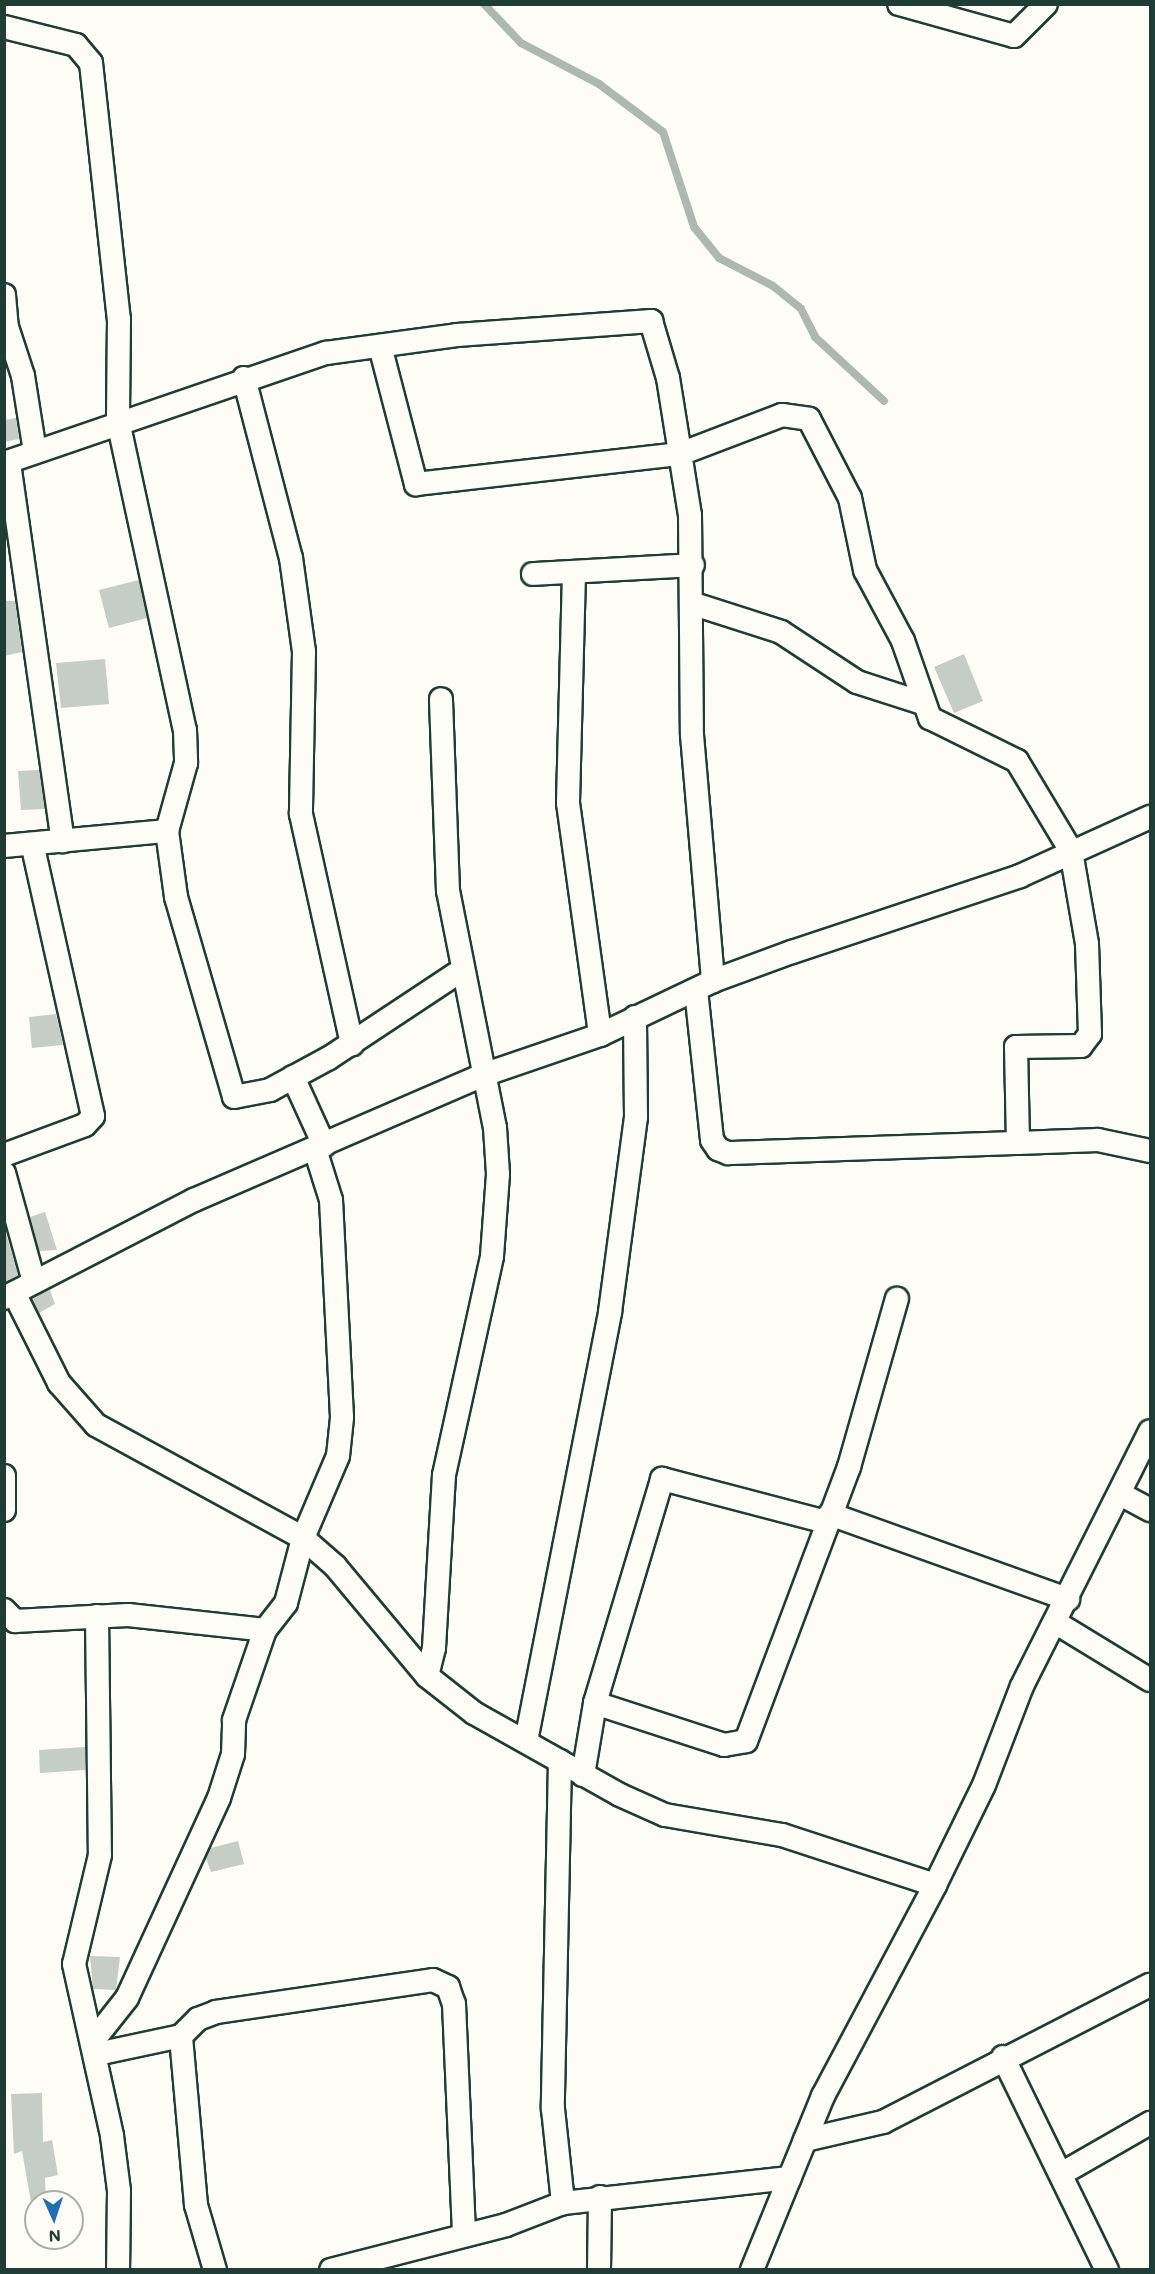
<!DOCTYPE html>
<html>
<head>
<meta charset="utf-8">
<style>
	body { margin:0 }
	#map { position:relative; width:1155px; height:2274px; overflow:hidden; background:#fdfcf7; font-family:Mali,sans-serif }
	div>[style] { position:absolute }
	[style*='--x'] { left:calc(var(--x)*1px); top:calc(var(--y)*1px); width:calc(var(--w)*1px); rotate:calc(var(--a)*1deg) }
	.stream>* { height:8px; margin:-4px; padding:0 4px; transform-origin:4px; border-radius:4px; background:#aeb8b1 }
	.building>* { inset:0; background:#c6cdc7 }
	.roads { filter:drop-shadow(2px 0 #1f3d34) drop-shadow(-2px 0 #1f3d34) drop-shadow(0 2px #1f3d34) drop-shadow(0 -2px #1f3d34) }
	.street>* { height:22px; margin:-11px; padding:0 11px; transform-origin:11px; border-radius:11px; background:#fdfcf7 }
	span { translate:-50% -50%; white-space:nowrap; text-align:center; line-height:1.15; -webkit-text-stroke:6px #fdfcf7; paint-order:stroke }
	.frame { position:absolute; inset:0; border:6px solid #1f3d34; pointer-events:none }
	.north { position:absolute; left:24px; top:2190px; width:60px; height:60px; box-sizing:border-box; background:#fdfcf7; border:2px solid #a4b0a9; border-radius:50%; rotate:177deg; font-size:16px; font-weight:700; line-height:24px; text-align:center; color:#1f3d34 }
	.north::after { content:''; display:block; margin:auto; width:21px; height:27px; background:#1f6fb2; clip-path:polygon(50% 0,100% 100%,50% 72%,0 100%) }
</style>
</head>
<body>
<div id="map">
	<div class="stream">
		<div style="--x:484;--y:4;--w:54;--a:46.5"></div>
		<div style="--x:521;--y:43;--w:88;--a:27.7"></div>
		<div style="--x:599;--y:84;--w:80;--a:36.9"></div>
		<div style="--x:663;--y:132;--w:100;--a:71.9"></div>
		<div style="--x:694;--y:227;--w:40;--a:51"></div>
		<div style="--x:719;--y:258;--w:61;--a:27.4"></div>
		<div style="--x:773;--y:286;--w:36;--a:39"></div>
		<div style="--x:801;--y:309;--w:31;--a:63"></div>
		<div style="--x:815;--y:337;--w:94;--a:42.8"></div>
	</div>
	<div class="building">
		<div style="clip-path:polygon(16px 418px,19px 439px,4px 442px,4px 420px)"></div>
		<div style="clip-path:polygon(139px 580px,147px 618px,109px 628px,99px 590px)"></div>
		<div style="clip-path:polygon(4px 601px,15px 601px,22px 652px,4px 656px)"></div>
		<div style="clip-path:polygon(964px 654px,983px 701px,954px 713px,934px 667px)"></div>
		<div style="clip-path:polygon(105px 659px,109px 704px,61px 708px,56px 663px)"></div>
		<div style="clip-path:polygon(39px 770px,45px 809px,21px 810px,18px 771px)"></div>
		<div style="clip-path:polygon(56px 1014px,63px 1045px,32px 1048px,29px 1017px)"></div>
		<div style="clip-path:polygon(45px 1212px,57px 1250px,39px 1251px,30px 1217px)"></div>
		<div style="clip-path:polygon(4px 1226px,18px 1275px,4px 1283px)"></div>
		<div style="clip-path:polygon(50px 1290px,55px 1304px,39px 1313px,32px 1299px)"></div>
		<div style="clip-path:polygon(85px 1747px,85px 1770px,40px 1773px,39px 1750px)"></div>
		<div style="clip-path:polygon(238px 1841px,244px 1864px,211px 1872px,206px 1858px,211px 1848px)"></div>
		<div style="clip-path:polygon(90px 1956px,120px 1957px,116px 1990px,93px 1989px)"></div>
		<div style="clip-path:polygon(42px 2093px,43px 2142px,52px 2140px,58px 2175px,45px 2178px,46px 2202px,32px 2208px,22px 2151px,14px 2154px,11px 2094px)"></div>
	</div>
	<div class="roads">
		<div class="street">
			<div style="--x:899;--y:4;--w:119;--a:15.5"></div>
			<div style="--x:1014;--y:36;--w:45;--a:-45"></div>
			<div style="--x:4;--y:27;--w:74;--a:14"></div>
			<div style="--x:76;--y:45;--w:23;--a:50"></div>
			<div style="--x:91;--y:63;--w:258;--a:83.8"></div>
			<div style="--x:119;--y:319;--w:102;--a:90.6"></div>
			<div style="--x:118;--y:421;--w:316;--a:77.8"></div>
			<div style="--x:185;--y:730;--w:33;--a:88"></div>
			<div style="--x:186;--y:763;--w:71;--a:105.6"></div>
			<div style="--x:4;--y:295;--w:32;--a:85"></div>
			<div style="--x:7;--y:327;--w:52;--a:71.9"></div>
			<div style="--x:23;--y:376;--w:77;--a:81"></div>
			<div style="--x:380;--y:346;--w:143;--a:75.4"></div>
			<div style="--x:416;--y:484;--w:266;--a:-6.5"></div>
			<div style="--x:680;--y:454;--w:109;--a:-20.9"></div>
			<div style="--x:782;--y:415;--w:27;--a:8"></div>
			<div style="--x:809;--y:419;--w:89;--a:62.6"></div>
			<div style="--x:850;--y:498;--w:74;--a:78.2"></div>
			<div style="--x:865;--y:570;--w:81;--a:61.8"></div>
			<div style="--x:903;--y:641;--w:82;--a:70.7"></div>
			<div style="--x:930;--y:718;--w:97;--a:26.3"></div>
			<div style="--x:1017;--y:761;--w:105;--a:59"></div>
			<div style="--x:1071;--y:851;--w:94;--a:80.2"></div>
			<div style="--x:1087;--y:944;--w:90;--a:88.1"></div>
			<div style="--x:1090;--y:1034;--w:15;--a:127"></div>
			<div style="--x:1081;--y:1046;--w:65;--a:179.1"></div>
			<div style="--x:1016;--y:1047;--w:96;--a:88.8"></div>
			<div style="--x:1018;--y:1143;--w:80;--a:-2.1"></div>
			<div style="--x:1098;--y:1140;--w:53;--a:11.9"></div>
			<div style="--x:244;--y:378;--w:186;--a:75.4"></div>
			<div style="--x:291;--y:558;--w:95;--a:82.1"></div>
			<div style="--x:304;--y:652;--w:162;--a:91.1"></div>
			<div style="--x:301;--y:814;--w:236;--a:77.5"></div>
			<div style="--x:4;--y:463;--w:340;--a:-18.9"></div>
			<div style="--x:326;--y:353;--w:132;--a:-7.8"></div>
			<div style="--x:457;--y:335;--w:195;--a:-4.1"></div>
			<div style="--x:651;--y:321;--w:59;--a:73.4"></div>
			<div style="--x:668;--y:378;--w:139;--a:80.9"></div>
			<div style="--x:690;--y:515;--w:220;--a:89.5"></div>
			<div style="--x:692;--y:735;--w:247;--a:85.1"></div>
			<div style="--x:9;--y:463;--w:382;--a:81.9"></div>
			<div style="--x:574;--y:573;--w:230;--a:91.5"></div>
			<div style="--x:568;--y:803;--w:234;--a:82.1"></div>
			<div style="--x:533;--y:574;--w:160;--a:-3.2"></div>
			<div style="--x:694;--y:604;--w:91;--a:17.8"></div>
			<div style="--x:781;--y:632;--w:91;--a:33.3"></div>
			<div style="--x:857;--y:682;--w:68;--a:17.9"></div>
			<div style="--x:4;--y:846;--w:164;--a:-5.3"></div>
			<div style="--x:167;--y:831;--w:67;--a:82.2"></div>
			<div style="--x:176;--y:897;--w:208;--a:73.8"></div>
			<div style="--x:234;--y:1097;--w:37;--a:-11"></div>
			<div style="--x:270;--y:1090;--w:67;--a:-28.5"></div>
			<div style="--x:329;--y:1058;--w:159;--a:-33.5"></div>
			<div style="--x:696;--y:990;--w:151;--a:83.9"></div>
			<div style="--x:712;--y:1140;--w:11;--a:56"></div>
			<div style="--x:718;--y:1149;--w:11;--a:22"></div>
			<div style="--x:728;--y:1153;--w:290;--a:-2"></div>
			<div style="--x:293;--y:1077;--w:75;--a:65.5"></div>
			<div style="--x:4;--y:1155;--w:86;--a:-20.3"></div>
			<div style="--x:85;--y:1125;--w:12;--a:-48"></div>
			<div style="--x:93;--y:1116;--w:279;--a:-102.6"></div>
			<div style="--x:4;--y:1173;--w:113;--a:74.6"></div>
			<div style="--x:14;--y:1293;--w:101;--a:63.4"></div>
			<div style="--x:59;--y:1383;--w:56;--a:48.6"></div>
			<div style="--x:96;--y:1425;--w:236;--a:28.6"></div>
			<div style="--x:303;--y:1538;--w:43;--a:41.2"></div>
			<div style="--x:335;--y:1566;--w:143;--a:50.1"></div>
			<div style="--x:427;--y:1676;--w:60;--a:38.2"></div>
			<div style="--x:474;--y:1713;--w:167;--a:29.3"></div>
			<div style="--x:620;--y:1795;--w:49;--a:24"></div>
			<div style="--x:665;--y:1815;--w:119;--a:9.7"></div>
			<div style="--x:782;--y:1835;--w:161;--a:18.1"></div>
			<div style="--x:4;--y:1298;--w:214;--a:-27.3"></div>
			<div style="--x:194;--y:1200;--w:315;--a:-23.4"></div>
			<div style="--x:483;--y:1075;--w:124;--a:-18.9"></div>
			<div style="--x:600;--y:1035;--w:125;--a:-25.5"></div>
			<div style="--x:713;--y:981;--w:84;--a:-20.2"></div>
			<div style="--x:792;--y:952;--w:240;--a:-18.4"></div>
			<div style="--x:1020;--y:876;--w:143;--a:-24.4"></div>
			<div style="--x:4;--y:1476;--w:34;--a:90"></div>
			<div style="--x:1122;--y:1495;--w:32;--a:28"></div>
			<div style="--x:830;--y:1514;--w:253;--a:19.7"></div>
			<div style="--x:4;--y:1610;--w:16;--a:45"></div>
			<div style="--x:15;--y:1621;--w:113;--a:-3"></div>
			<div style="--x:128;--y:1615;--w:138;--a:6.2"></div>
			<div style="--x:265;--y:1630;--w:34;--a:-52"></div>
			<div style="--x:286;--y:1603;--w:67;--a:-75.3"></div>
			<div style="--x:303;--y:1538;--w:89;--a:-66.9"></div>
			<div style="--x:338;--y:1456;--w:39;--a:-84"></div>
			<div style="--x:342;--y:1417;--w:217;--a:-92.9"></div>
			<div style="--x:331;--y:1200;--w:53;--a:-107.4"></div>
			<div style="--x:97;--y:1616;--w:239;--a:89.3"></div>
			<div style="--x:100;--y:1855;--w:112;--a:103.4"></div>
			<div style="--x:74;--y:1964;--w:176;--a:77.5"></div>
			<div style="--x:112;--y:2136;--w:55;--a:82.7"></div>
			<div style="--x:119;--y:2191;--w:79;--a:90.7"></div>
			<div style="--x:1055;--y:1622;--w:111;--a:31.4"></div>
			<div style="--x:427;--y:1676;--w:29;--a:-76"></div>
			<div style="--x:434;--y:1648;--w:173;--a:-86.7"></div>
			<div style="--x:444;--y:1475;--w:224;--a:-77.6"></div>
			<div style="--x:492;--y:1256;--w:82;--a:-85.8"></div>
			<div style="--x:498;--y:1174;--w:46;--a:-93.7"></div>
			<div style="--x:495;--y:1128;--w:242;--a:-101.2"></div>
			<div style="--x:448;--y:891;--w:192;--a:-92.1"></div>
			<div style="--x:595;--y:1703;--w:136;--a:18"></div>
			<div style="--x:724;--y:1745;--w:22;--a:-10"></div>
			<div style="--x:746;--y:1741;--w:293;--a:-69.4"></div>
			<div style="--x:849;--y:1467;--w:175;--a:-74.1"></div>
			<div style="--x:526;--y:1741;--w:437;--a:-78.9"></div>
			<div style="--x:610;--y:1312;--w:197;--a:-82.4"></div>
			<div style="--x:636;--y:1117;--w:100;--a:-90.6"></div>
			<div style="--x:560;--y:1761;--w:348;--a:91.2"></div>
			<div style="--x:553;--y:2109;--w:95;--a:83.9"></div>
			<div style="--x:583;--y:1775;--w:73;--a:-80.5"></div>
			<div style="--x:595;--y:1703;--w:234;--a:-73.3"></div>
			<div style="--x:662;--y:1479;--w:170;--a:14.7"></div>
			<div style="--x:93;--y:2041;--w:55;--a:-51.7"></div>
			<div style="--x:127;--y:1998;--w:220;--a:-65.3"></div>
			<div style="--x:219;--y:1798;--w:46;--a:-72.3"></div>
			<div style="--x:233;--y:1754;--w:34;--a:-88"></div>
			<div style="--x:234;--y:1720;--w:95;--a:-71"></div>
			<div style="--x:97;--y:2054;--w:86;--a:-12.1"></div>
			<div style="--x:1003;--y:2057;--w:237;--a:64"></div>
			<div style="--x:805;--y:2140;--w:80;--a:-13"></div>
			<div style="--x:883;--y:2122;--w:300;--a:-27.2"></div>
			<div style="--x:1061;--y:2174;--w:103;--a:-29.8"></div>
			<div style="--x:215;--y:2270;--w:68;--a:-106.3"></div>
			<div style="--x:196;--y:2205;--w:170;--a:-95.1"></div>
			<div style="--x:181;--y:2036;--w:24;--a:-45"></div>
			<div style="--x:198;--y:2019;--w:19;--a:-21"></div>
			<div style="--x:216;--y:2012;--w:219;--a:-8.4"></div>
			<div style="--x:433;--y:1980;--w:17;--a:25"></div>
			<div style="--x:448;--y:1987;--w:18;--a:71"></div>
			<div style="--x:454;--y:2004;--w:230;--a:87.5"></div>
			<div style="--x:331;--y:2270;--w:181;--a:-14.4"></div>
			<div style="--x:506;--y:2225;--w:61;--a:-21.1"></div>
			<div style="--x:563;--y:2203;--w:228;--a:-6.3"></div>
			<div style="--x:599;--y:2270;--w:73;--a:-89.2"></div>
			<div style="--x:752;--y:2270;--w:188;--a:-67.8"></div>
			<div style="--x:823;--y:2096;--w:239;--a:-62"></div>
			<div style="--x:935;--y:1885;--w:111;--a:-63.9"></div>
			<div style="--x:984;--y:1785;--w:106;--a:-69"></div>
			<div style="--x:1022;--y:1686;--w:285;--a:-63.3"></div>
		</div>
	</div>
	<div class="frame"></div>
	<div class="north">N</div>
</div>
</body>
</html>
